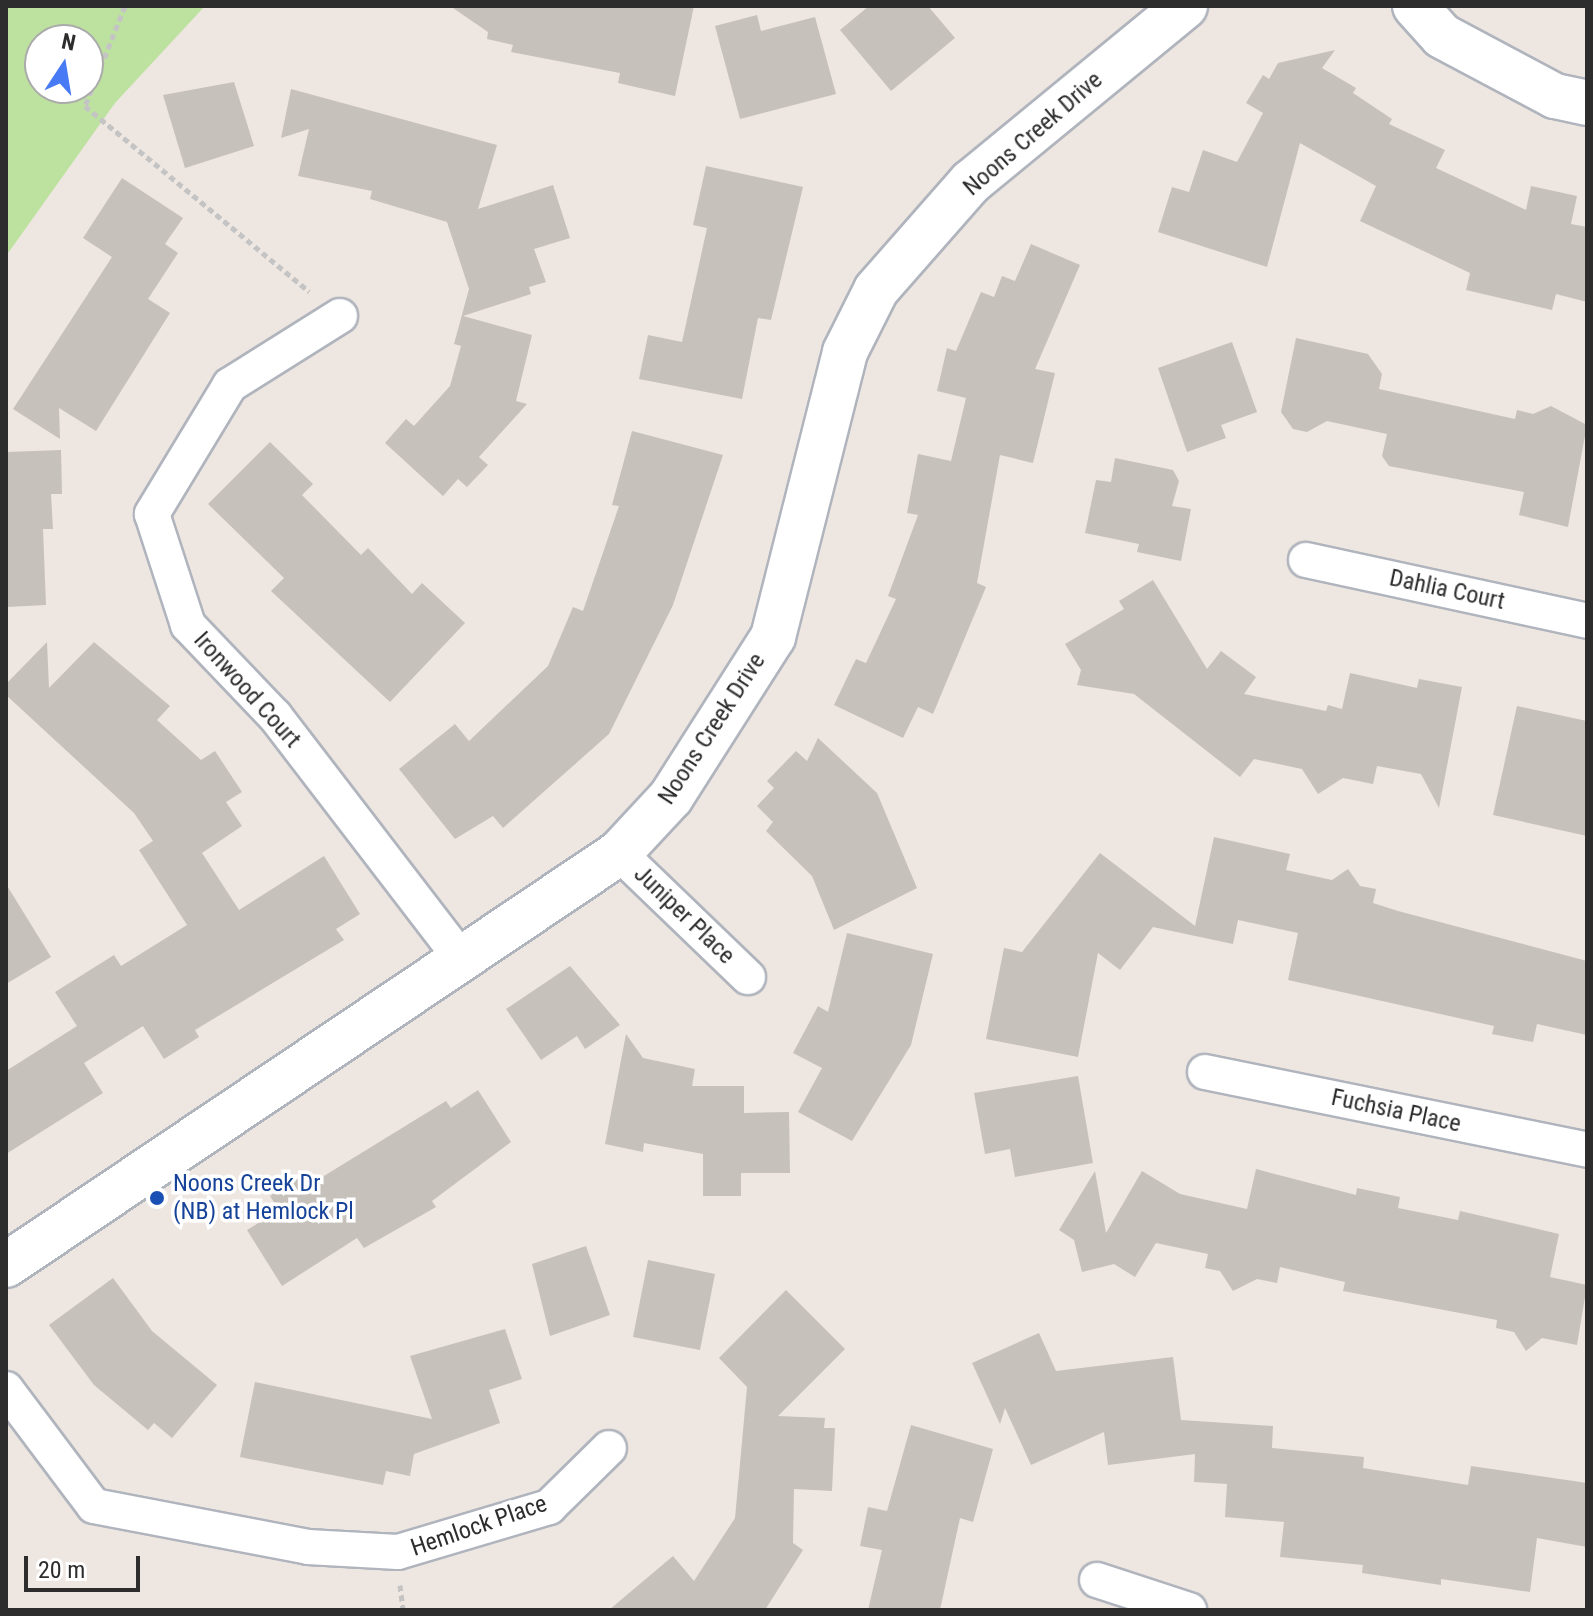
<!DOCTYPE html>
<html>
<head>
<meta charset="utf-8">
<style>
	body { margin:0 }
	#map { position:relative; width:1593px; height:1616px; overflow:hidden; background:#eee6e0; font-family:"Roboto Condensed",sans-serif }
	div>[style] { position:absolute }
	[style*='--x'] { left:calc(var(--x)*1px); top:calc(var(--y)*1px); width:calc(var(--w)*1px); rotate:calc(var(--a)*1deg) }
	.green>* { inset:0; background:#bde29f }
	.building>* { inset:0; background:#c7c1bb }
	.path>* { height:5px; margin-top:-2.5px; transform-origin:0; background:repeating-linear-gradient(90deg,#c4c4c4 0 6px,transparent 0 10px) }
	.roads { filter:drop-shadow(2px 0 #b0b4bd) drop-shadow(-2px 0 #b0b4bd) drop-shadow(0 2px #b0b4bd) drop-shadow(0 -2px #b0b4bd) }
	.street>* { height:34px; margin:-17px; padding:0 17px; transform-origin:17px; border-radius:17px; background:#fff }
	.secondary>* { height:44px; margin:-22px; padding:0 22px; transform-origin:22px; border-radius:22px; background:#fff }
	.dots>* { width:22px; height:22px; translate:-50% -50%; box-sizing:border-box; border:4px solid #fff; border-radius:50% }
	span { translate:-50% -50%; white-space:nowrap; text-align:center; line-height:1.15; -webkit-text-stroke:7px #fff; paint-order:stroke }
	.street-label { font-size:24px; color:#2d2d2d }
	.transit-label { font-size:24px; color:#164399 }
	.left { translate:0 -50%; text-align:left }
	.frame { position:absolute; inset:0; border:8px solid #2d2d2d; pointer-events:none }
	.north { position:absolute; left:24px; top:24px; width:80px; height:80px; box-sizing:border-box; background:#fff; border:2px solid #ababab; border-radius:50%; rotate:12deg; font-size:22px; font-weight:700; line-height:32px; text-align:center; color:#2d2d2d }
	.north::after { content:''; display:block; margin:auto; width:28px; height:36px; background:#477af4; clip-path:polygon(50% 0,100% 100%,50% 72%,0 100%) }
	.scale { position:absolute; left:24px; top:1556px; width:116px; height:36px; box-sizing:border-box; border:4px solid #2d2d2d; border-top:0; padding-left:10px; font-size:24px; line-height:28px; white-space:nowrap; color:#2d2d2d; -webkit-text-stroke:6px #fff; paint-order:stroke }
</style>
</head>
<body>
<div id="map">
	<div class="green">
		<div style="clip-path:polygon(evenodd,6px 6px,205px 6px,115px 103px,6px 256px,6px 6px,40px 40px,88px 40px,88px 88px,40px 88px,40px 40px)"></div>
	</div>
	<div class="building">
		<div style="clip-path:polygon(450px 6px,694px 6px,675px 96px,618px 83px,620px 73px,511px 52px,513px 45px,487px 39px,488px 32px)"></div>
		<div style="clip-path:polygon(869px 6px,928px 6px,955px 38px,891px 91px,840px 30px)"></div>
		<div style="clip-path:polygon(757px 15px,761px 31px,815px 17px,836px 94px,740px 119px,715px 26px)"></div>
		<div style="clip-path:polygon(1335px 50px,1322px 68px,1356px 88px,1353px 93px,1392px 119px,1389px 124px,1445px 150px,1436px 168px,1526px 210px,1531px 186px,1577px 196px,1571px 224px,1587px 227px,1587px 302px,1556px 294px,1552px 310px,1466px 290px,1470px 273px,1360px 221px,1376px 186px,1300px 143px,1267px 267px,1158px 232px,1172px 187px,1189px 192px,1203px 150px,1237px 162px,1263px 113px,1246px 103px,1263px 75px,1269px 79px,1278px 63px)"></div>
		<div style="clip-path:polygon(234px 82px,254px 146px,185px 168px,163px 95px)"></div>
		<div style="clip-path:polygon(291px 89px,497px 145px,478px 209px,553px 185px,570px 238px,534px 249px,546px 282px,529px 287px,531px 294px,463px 316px,532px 335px,516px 401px,527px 404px,479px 457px,488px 465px,467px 487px,458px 479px,443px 496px,385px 443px,406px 419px,414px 426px,450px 386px,461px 346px,454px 344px,469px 289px,447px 222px,370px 199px,372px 191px,298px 176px,309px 129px,281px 138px)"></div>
		<div style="clip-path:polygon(706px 166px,803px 187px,771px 320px,758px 318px,742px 399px,639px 379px,648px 335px,682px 342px,707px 228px,693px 225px)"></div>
		<div style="clip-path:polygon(122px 178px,183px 218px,165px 244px,178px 253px,148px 299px,170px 313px,96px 431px,59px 408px,60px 439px,13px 409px,112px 257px,83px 238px)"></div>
		<div style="clip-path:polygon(1031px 244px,1080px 265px,1035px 369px,1055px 373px,1033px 463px,1000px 455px,977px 583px,986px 587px,933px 714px,918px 707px,903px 738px,834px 705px,856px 659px,866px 663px,896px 599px,888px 596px,918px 515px,907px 513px,918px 454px,951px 461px,966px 398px,937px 391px,947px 348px,956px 351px,981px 292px,994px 297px,1002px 276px,1015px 281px)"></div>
		<div style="clip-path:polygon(1296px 338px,1368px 354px,1382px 374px,1379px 389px,1515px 419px,1517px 410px,1533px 414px,1551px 406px,1587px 425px,1568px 527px,1519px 515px,1524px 492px,1389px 466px,1382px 456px,1387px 434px,1327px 421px,1307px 432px,1293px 429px,1281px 412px)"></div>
		<div style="clip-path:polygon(1232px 342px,1257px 412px,1221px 425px,1226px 438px,1187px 452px,1158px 368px)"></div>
		<div style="clip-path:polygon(632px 431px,723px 455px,673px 605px,609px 734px,503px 828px,493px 816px,455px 839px,399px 769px,455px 724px,469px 741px,548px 666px,573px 607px,583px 611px,619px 506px,612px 505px)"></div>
		<div style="clip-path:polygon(270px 442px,313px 484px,302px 495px,361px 555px,368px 548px,412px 594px,422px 583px,465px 623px,390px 702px,271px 591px,284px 578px,208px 504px)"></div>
		<div style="clip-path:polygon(61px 450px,62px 494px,51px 494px,53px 529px,43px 529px,46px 605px,6px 607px,6px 452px)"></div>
		<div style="clip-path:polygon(1115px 458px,1173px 470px,1179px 481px,1172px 506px,1191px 509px,1181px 561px,1137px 552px,1139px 544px,1085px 533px,1096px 480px,1111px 482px)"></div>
		<div style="clip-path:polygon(1153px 580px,1207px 669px,1221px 651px,1256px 677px,1244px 694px,1326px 711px,1328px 705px,1342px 709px,1350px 673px,1417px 688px,1419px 679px,1462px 687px,1439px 808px,1421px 774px,1377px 766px,1373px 784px,1343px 778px,1318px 794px,1302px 769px,1254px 759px,1240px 777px,1134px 694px,1077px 685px,1081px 670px,1065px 644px,1124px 609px,1119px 601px)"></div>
		<div style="clip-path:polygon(47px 642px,49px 688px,94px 642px,170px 706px,157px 720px,201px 760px,215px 751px,242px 792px,226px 802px,242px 826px,202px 853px,239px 910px,324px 856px,360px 914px,336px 929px,344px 940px,195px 1030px,199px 1037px,164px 1059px,143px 1026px,84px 1063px,103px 1093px,6px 1154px,6px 1071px,77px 1026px,55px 992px,114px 955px,121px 966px,187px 925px,139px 850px,153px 841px,134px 813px,6px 695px,6px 684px)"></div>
		<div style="clip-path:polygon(1517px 706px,1587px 721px,1587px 836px,1493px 815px)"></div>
		<div style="clip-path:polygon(818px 738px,877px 793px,917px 888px,834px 930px,812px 876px,766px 831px,773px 822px,757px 806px,774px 788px,767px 781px,796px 751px,807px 761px)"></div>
		<div style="clip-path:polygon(1214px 837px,1290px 854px,1286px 870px,1332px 880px,1348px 869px,1360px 886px,1376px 889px,1373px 903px,1398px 911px,1587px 961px,1587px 1035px,1537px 1024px,1533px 1042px,1492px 1034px,1494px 1026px,1288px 980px,1298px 933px,1238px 920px,1233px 944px,1153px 927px,1120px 970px,1098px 953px,1078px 1057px,986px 1039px,1004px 948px,1022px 952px,1100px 853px,1195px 926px)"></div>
		<div style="clip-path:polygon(6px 884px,51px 957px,6px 984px)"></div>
		<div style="clip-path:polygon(847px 933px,933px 954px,911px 1045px,852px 1141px,798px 1112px,822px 1068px,793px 1053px,818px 1006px,828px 1012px)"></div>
		<div style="clip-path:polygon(570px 966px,620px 1025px,585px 1049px,577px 1036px,541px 1060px,506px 1009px)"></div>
		<div style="clip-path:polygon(626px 1034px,643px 1058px,695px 1069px,692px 1086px,744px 1086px,744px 1113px,789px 1112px,790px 1173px,741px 1173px,741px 1196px,703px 1196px,703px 1154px,644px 1143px,643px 1152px,605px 1144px)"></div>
		<div style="clip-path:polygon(1078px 1076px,1093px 1163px,1015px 1177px,1010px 1149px,985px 1154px,974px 1093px)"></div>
		<div style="clip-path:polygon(478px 1090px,511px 1142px,432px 1201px,436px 1207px,364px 1248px,357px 1238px,282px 1286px,247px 1230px,279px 1210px,270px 1196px,300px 1177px,306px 1187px,446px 1101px,451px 1108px)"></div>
		<div style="clip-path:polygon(1256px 1169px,1356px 1195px,1357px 1188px,1400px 1197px,1398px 1208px,1458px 1220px,1460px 1211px,1559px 1234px,1550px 1277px,1587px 1285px,1577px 1345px,1542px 1338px,1526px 1351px,1514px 1332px,1496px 1328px,1497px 1320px,1343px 1291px,1345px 1282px,1280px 1267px,1277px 1283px,1257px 1279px,1233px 1291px,1220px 1271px,1205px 1268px,1208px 1254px,1156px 1243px,1135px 1277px,1114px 1264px,1082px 1272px,1074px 1240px,1059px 1230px,1095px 1171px,1106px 1233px,1142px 1171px,1180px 1194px,1247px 1209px)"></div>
		<div style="clip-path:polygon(586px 1246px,610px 1315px,550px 1336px,532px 1264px)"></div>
		<div style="clip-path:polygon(648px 1260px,715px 1274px,700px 1350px,633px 1337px)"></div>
		<div style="clip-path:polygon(113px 1278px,152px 1331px,217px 1385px,172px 1438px,154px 1423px,148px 1430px,94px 1385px,49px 1325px)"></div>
		<div style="clip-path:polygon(786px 1290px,845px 1349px,778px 1416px,825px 1418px,824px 1428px,835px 1428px,832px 1491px,794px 1489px,793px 1543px,803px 1550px,765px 1610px,609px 1610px,673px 1556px,694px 1581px,735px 1518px,747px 1387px,719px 1358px)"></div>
		<div style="clip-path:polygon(505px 1329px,522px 1379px,489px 1390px,500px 1423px,414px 1454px,410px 1476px,386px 1471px,383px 1485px,240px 1457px,255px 1382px,432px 1419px,410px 1356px)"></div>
		<div style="clip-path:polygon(1039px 1333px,1056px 1371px,1173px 1357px,1181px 1420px,1273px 1426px,1272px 1448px,1364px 1457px,1363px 1468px,1468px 1485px,1471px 1466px,1587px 1483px,1587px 1547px,1537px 1538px,1530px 1592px,1441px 1579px,1441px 1585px,1362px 1573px,1363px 1565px,1280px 1557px,1284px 1522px,1225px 1517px,1227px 1484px,1194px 1482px,1195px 1454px,1108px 1465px,1104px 1432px,1031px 1465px,1005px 1408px,1000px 1424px,972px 1363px)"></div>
		<div style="clip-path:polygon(911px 1425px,993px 1449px,973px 1522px,960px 1518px,940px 1610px,868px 1610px,882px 1550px,860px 1546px,868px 1507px,887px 1511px)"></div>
	</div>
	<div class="path">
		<div style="--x:125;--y:6;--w:108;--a:111.8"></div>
		<div style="--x:85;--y:106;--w:291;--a:39.6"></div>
		<div style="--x:400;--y:1585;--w:25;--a:83"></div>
	</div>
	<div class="roads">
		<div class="street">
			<div style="--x:340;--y:316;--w:130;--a:147.9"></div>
			<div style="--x:230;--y:385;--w:151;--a:121.2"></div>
			<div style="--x:152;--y:514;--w:117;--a:72"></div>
			<div style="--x:188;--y:625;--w:126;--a:46.3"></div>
			<div style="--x:275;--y:716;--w:302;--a:52.5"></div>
			<div style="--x:1306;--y:560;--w:288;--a:12.2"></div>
			<div style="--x:619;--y:853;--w:179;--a:43.9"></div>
			<div style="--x:1205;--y:1072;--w:390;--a:11.5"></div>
			<div style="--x:6;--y:1389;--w:146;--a:53.1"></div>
			<div style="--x:94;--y:1506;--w:218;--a:10.8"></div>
			<div style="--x:308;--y:1547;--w:90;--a:3.2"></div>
			<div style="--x:398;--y:1552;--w:158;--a:-16.6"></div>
			<div style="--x:549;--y:1507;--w:84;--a:-44.5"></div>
			<div style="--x:1097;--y:1580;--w:97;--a:18.1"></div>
		</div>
		<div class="secondary">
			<div style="--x:1415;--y:6;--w:40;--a:48"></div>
			<div style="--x:1442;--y:36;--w:128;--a:28"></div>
			<div style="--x:1555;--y:96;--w:33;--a:12"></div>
			<div style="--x:6;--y:1265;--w:739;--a:-33.91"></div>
			<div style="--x:619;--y:853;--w:76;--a:-47.1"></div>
			<div style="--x:671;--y:797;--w:190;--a:-57.5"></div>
			<div style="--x:773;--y:637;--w:294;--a:-75.8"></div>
			<div style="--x:845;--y:352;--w:69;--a:-63.4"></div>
			<div style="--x:876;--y:290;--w:144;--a:-48.7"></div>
			<div style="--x:971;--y:182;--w:277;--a:-39.4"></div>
		</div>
	</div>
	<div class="dots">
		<div style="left:157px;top:1198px;background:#1a4fb4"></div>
	</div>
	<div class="street-label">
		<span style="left:1033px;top:134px;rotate:-41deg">Noons Creek Drive</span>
		<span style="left:1447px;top:590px;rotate:12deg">Dahlia Court</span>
		<span style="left:247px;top:690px;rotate:48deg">Ironwood Court</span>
		<span style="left:712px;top:729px;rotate:-57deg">Noons Creek Drive</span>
		<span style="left:684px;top:915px;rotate:44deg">Juniper Place</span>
		<span style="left:1396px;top:1111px;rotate:12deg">Fuchsia Place</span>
		<span style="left:479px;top:1526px;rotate:-19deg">Hemlock Place</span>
	</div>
	<div class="transit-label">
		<span class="left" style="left:173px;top:1198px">Noons Creek Dr<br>(NB) at Hemlock Pl</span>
	</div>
	<div class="frame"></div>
	<div class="north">N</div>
	<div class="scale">20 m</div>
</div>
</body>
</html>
